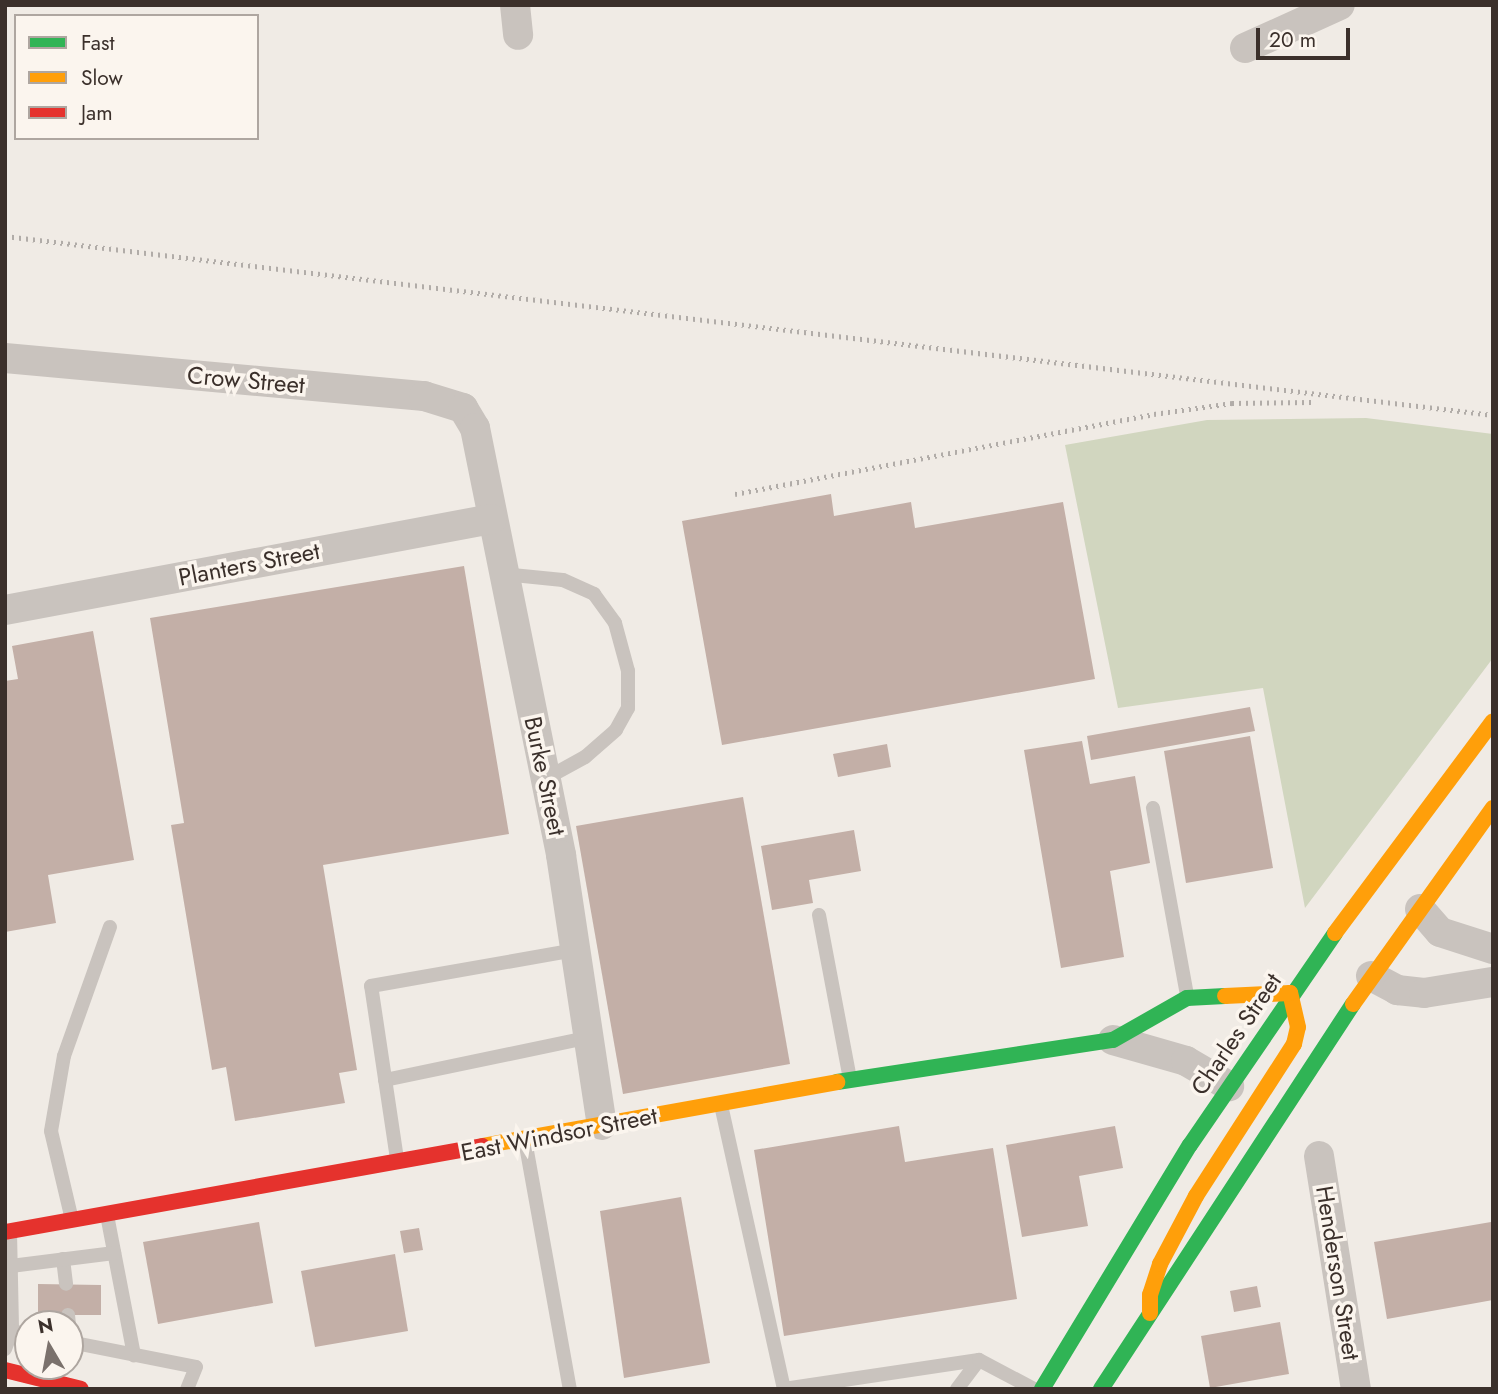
<!DOCTYPE html>
<html>
<head>
<meta charset="utf-8">
<style>
	body { margin:0 }
	#map { position:relative; width:1498px; height:1394px; overflow:hidden; background:#f0ebe5; font-family:Jost,sans-serif }
	div>[style] { position:absolute }
	[style*='--x'] { left:calc(var(--x)*1px); top:calc(var(--y)*1px); width:calc(var(--w)*1px); rotate:calc(var(--a)*1deg) }
	.green>* { inset:0; background:#d1d6bf }
	.building>* { inset:0; background:#c3afa7 }
	.lane>* { height:14px; margin:-7px; padding:0 7px; transform-origin:7px; border-radius:7px; background:#c9c3be }
	.street>* { height:30px; margin:-15px; padding:0 15px; transform-origin:15px; border-radius:15px; background:#c9c3be }
	.fast>* { height:16px; margin:-8px; padding:0 8px; transform-origin:8px; border-radius:8px; background:#30b455 }
	.slow>* { height:16px; margin:-8px; padding:0 8px; transform-origin:8px; border-radius:8px; background:#ff9f0a }
	.jam>* { height:16px; margin:-8px; padding:0 8px; transform-origin:8px; border-radius:8px; background:#e5322d }
	.rail>* { height:5px; margin-top:-2.5px; transform-origin:0; background:repeating-linear-gradient(90deg,#b1aca8 0 2px,transparent 0 7px) }
	span { translate:-50% -50%; white-space:nowrap; text-align:center; line-height:1.15; -webkit-text-stroke:7px #fbf5ee; paint-order:stroke }
	.street-label { font-size:24px; color:#3b302b }
	.frame { position:absolute; inset:0; border:7px solid #3b302b; pointer-events:none }
	.legend { position:absolute; left:14px; top:14px; width:245px; height:126px; box-sizing:border-box; background:#fbf5ee; border:2px solid #aea6a0; margin:0; padding:9px 12px; list-style:none; font-size:21px; color:#3b302b }
	.legend li { display:flex; align-items:center; gap:14px; height:35px }
	.legend b { width:35px; border:2px solid #aea6a0 }
	.north { position:absolute; left:14px; top:1310px; width:70px; height:70px; box-sizing:border-box; background:#fbf5ee; border:2px solid #aea6a0; border-radius:50%; rotate:350deg; font-size:19px; font-weight:700; line-height:28px; text-align:center; color:#3b302b }
	.north::after { content:''; display:block; margin:auto; width:24px; height:32px; background:#7a716c; clip-path:polygon(50% 0,100% 100%,50% 72%,0 100%) }
	.scale { position:absolute; left:1256px; top:28px; width:94px; height:32px; box-sizing:border-box; border:4px solid #3b302b; border-top:0; padding-left:9px; font-size:21px; line-height:24px; white-space:nowrap; color:#3b302b; -webkit-text-stroke:5px #fbf5ee; paint-order:stroke }
</style>
</head>
<body>
<div id="map">
	<div class="green">
		<div style="clip-path:polygon(1366px 418px,1493px 434px,1493px 658px,1305px 908px,1263px 688px,1118px 708px,1065px 445px,1207px 420px)"></div>
	</div>
	<div class="building">
		<div style="clip-path:polygon(831px 494px,834px 516px,911px 502px,915px 528px,1063px 502px,1095px 679px,722px 745px,682px 521px)"></div>
		<div style="clip-path:polygon(464px 566px,509px 834px,323px 865px,357px 1070px,339px 1073px,345px 1103px,235px 1121px,226px 1067px,212px 1070px,171px 825px,184px 823px,150px 618px)"></div>
		<div style="clip-path:polygon(93px 631px,134px 860px,48px 875px,56px 923px,5px 932px,5px 681px,18px 679px,12px 646px)"></div>
		<div style="clip-path:polygon(1250px 707px,1255px 731px,1091px 760px,1087px 736px)"></div>
		<div style="clip-path:polygon(1250px 736px,1273px 868px,1186px 883px,1164px 751px)"></div>
		<div style="clip-path:polygon(1082px 741px,1090px 784px,1135px 776px,1150px 863px,1110px 871px,1124px 957px,1061px 968px,1024px 750px)"></div>
		<div style="clip-path:polygon(887px 744px,891px 767px,838px 777px,833px 754px)"></div>
		<div style="clip-path:polygon(743px 797px,790px 1064px,623px 1094px,576px 826px)"></div>
		<div style="clip-path:polygon(854px 830px,861px 871px,809px 880px,813px 903px,772px 910px,761px 846px)"></div>
		<div style="clip-path:polygon(899px 1126px,905px 1162px,993px 1148px,1017px 1299px,784px 1336px,754px 1150px)"></div>
		<div style="clip-path:polygon(1115px 1126px,1123px 1168px,1079px 1176px,1088px 1226px,1022px 1237px,1006px 1145px)"></div>
		<div style="clip-path:polygon(681px 1197px,710px 1363px,624px 1378px,600px 1211px)"></div>
		<div style="clip-path:polygon(259px 1222px,273px 1303px,158px 1324px,143px 1242px)"></div>
		<div style="clip-path:polygon(1491px 1222px,1493px 1300px,1387px 1319px,1374px 1242px)"></div>
		<div style="clip-path:polygon(419px 1228px,423px 1250px,404px 1253px,400px 1231px)"></div>
		<div style="clip-path:polygon(395px 1254px,408px 1331px,315px 1347px,301px 1271px)"></div>
		<div style="clip-path:polygon(38px 1284px,101px 1285px,101px 1315px,38px 1315px)"></div>
		<div style="clip-path:polygon(1257px 1286px,1261px 1307px,1234px 1312px,1230px 1291px)"></div>
		<div style="clip-path:polygon(1280px 1322px,1289px 1374px,1210px 1388px,1201px 1336px)"></div>
	</div>
	<div class="lane">
		<div style="--x:503;--y:574;--w:60;--a:5.7"></div>
		<div style="--x:563;--y:580;--w:34;--a:24"></div>
		<div style="--x:594;--y:594;--w:36;--a:54"></div>
		<div style="--x:615;--y:623;--w:50;--a:74.8"></div>
		<div style="--x:628;--y:671;--w:37;--a:90"></div>
		<div style="--x:628;--y:708;--w:25;--a:119"></div>
		<div style="--x:616;--y:730;--w:41;--a:138.9"></div>
		<div style="--x:585;--y:757;--w:46;--a:151.2"></div>
		<div style="--x:1153;--y:808;--w:191;--a:79.7"></div>
		<div style="--x:819;--y:915;--w:167;--a:79.3"></div>
		<div style="--x:385;--y:1080;--w:209;--a:-11.8"></div>
		<div style="--x:721;--y:1105;--w:291;--a:77.5"></div>
		<div style="--x:784;--y:1389;--w:197;--a:-8.5"></div>
		<div style="--x:525;--y:1140;--w:253;--a:79.8"></div>
		<div style="--x:397;--y:1159;--w:175;--a:-98.5"></div>
		<div style="--x:371;--y:986;--w:208;--a:-10"></div>
		<div style="--x:107;--y:1215;--w:143;--a:79.1"></div>
		<div style="--x:72;--y:1220;--w:91;--a:-103.3"></div>
		<div style="--x:51;--y:1131;--w:76;--a:-80.2"></div>
		<div style="--x:64;--y:1056;--w:137;--a:-70.4"></div>
		<div style="--x:10;--y:1232;--w:99;--a:88.8"></div>
		<div style="--x:12;--y:1331;--w:16;--a:11"></div>
		<div style="--x:63;--y:1259;--w:25;--a:83"></div>
		<div style="--x:11;--y:1266;--w:104;--a:-7.2"></div>
		<div style="--x:68;--y:1315;--w:9;--a:84"></div>
		<div style="--x:70;--y:1342;--w:128;--a:11.2"></div>
		<div style="--x:196;--y:1367;--w:24;--a:112"></div>
		<div style="--x:5;--y:1349;--w:19;--a:-69"></div>
		<div style="--x:957;--y:1389;--w:36;--a:-53"></div>
		<div style="--x:979;--y:1360;--w:62;--a:27.8"></div>
	</div>
	<div class="street">
		<div style="--x:515;--y:5;--w:30;--a:84"></div>
		<div style="--x:1245;--y:48;--w:104;--a:-24.4"></div>
		<div style="--x:5;--y:358;--w:421;--a:5.2"></div>
		<div style="--x:424;--y:396;--w:41;--a:17.1"></div>
		<div style="--x:463;--y:408;--w:23;--a:59"></div>
		<div style="--x:475;--y:428;--w:436;--a:78.6"></div>
		<div style="--x:561;--y:855;--w:273;--a:81.4"></div>
		<div style="--x:5;--y:610;--w:495;--a:-10.6"></div>
		<div style="--x:1420;--y:909;--w:30;--a:49"></div>
		<div style="--x:1440;--y:932;--w:56;--a:17.8"></div>
		<div style="--x:1371;--y:976;--w:30;--a:28"></div>
		<div style="--x:1397;--y:990;--w:27;--a:6"></div>
		<div style="--x:1424;--y:993;--w:70;--a:-9.1"></div>
		<div style="--x:1113;--y:1040;--w:76;--a:16"></div>
		<div style="--x:1186;--y:1061;--w:50;--a:30.2"></div>
		<div style="--x:1319;--y:1156;--w:236;--a:81"></div>
	</div>
	<div class="fast">
		<div style="--x:837;--y:1082;--w:279;--a:-8.7"></div>
		<div style="--x:1113;--y:1040;--w:85;--a:-29.6"></div>
		<div style="--x:1187;--y:998;--w:38;--a:-3"></div>
		<div style="--x:1042;--y:1389;--w:285;--a:-58.8"></div>
		<div style="--x:1190;--y:1145;--w:257;--a:-55.6"></div>
		<div style="--x:1101;--y:1389;--w:460;--a:-56.8"></div>
	</div>
	<div class="slow">
		<div style="--x:1335;--y:933;--w:264;--a:-53.3"></div>
		<div style="--x:1353;--y:1004;--w:241;--a:-54.5"></div>
		<div style="--x:482;--y:1146;--w:361;--a:-10.2"></div>
		<div style="--x:1150;--y:1313;--w:18;--a:-90"></div>
		<div style="--x:1150;--y:1295;--w:33;--a:-72"></div>
		<div style="--x:1160;--y:1264;--w:77;--a:-62.1"></div>
		<div style="--x:1196;--y:1196;--w:181;--a:-57.2"></div>
		<div style="--x:1294;--y:1044;--w:17;--a:-77"></div>
		<div style="--x:1298;--y:1027;--w:35;--a:-103"></div>
		<div style="--x:1290;--y:993;--w:65;--a:177.4"></div>
	</div>
	<div class="jam">
		<div style="--x:5;--y:1232;--w:485;--a:-10.2"></div>
		<div style="--x:5;--y:1370;--w:78;--a:14"></div>
	</div>
	<div class="rail">
		<div style="--x:5;--y:236;--w:1499;--a:6.86"></div>
		<div style="--x:735;--y:494;--w:427;--a:-10.8"></div>
		<div style="--x:1154;--y:414;--w:79;--a:-8"></div>
		<div style="--x:1232;--y:403;--w:80;--a:-0.7"></div>
	</div>
	<div class="street-label">
		<span style="left:246px;top:380px;rotate:5deg">Crow Street</span>
		<span style="left:249px;top:564px;rotate:-11deg">Planters Street</span>
		<span style="left:545px;top:776px;rotate:78deg">Burke Street</span>
		<span style="left:1236px;top:1034px;rotate:-56deg">Charles Street</span>
		<span style="left:559px;top:1134px;rotate:-11deg">East Windsor Street</span>
		<span style="left:1338px;top:1273px;rotate:81deg">Henderson Street</span>
	</div>
	<div class="frame"></div>
	<ul class="legend">
	<li><b style="height:9px;background:#30b455"></b>Fast</li>
	<li><b style="height:9px;background:#ff9f0a"></b>Slow</li>
	<li><b style="height:9px;background:#e5322d"></b>Jam</li>
	</ul>
	<div class="north">N</div>
	<div class="scale">20 m</div>
</div>
</body>
</html>
